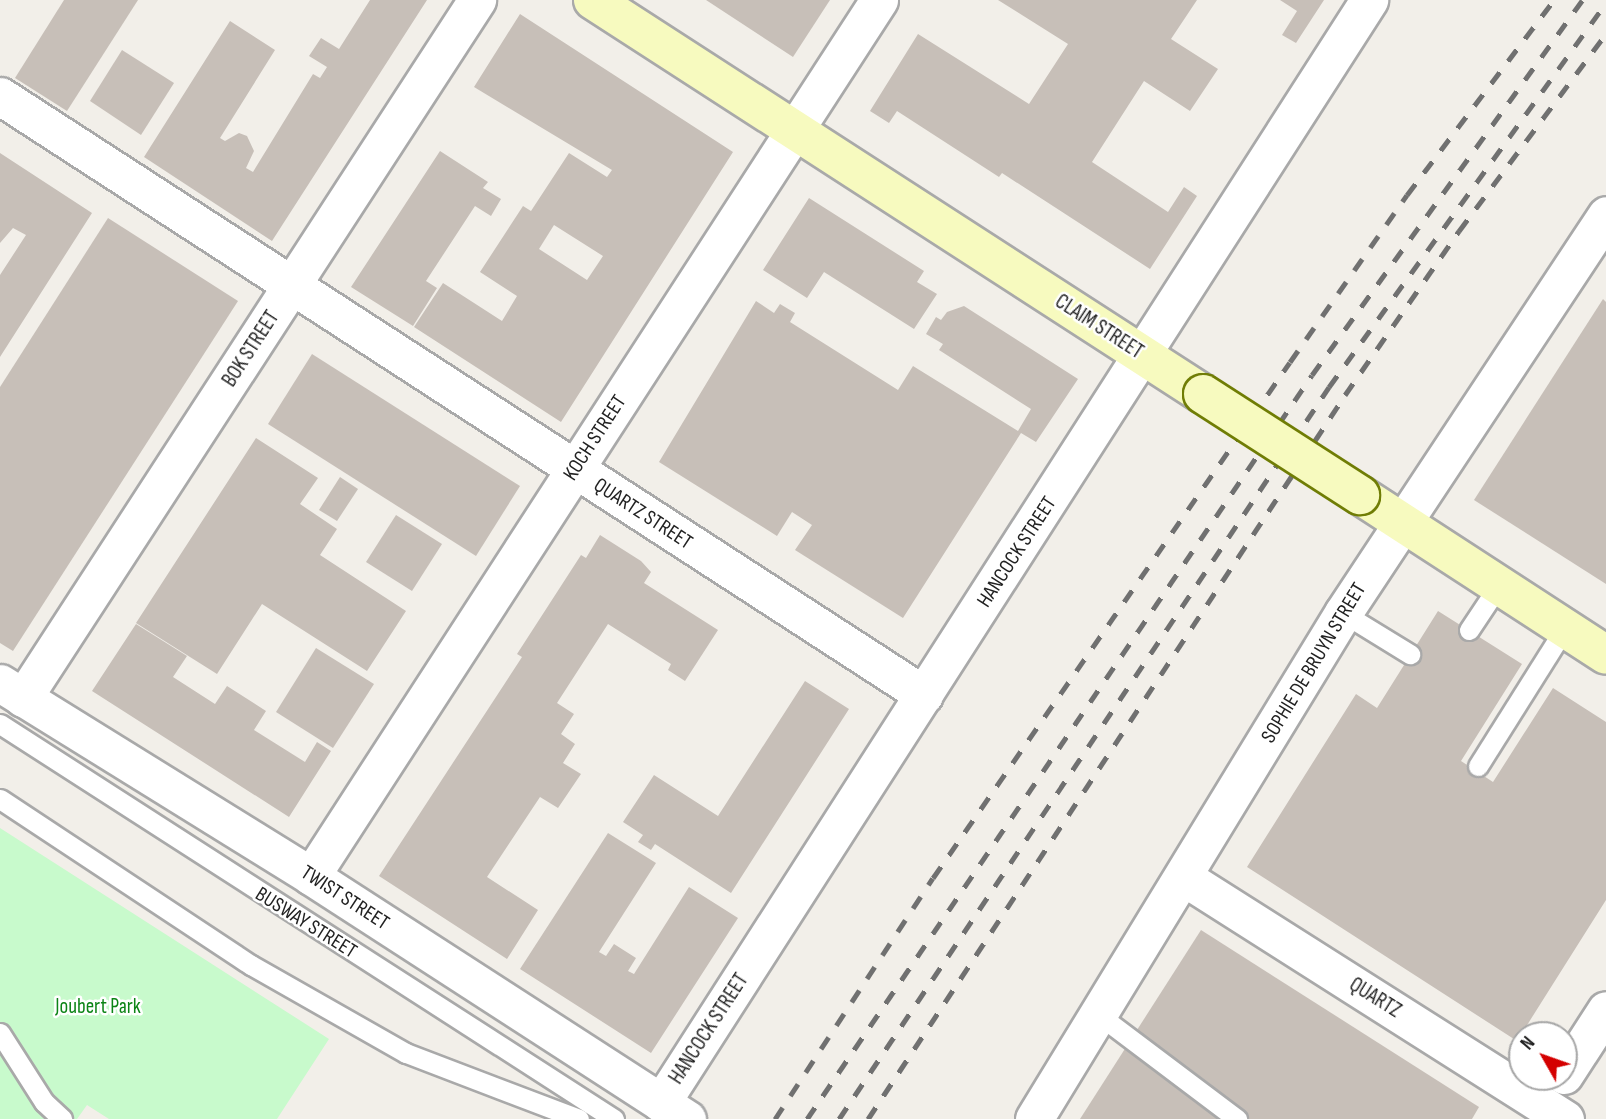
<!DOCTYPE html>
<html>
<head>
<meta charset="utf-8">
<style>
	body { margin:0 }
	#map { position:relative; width:1606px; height:1119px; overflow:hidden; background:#f2efe9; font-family:"Sofia Sans Condensed",sans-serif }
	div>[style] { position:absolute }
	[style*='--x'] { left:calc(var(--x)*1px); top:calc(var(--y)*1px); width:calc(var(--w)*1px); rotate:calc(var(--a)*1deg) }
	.park>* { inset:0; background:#c8facc }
	.building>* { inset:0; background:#c7bfb8 }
	.roads { filter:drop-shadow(2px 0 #a9a9a9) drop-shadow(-2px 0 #a9a9a9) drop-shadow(0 2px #a9a9a9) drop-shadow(0 -2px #a9a9a9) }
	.lane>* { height:19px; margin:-9.5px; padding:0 9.5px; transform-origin:9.5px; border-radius:9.5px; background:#fff }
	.street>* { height:37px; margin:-18.5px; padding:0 18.5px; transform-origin:18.5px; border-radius:18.5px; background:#fff }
	.secondary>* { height:38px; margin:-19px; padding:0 19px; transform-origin:19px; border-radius:19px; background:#f7fabf }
	.rail>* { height:5px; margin-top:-2.5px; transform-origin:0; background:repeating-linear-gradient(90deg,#707070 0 14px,transparent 0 28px) }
	.bridges { filter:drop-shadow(2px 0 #707d05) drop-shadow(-2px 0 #707d05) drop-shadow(0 2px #707d05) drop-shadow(0 -2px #707d05) }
	.secondary-bridge>* { height:38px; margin:-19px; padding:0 19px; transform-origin:19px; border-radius:19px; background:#f7fabf }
	span { translate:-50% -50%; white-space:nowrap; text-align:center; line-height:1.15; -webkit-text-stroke:5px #fff; paint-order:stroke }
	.street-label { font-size:21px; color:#222 }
	.park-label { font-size:21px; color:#0c8416 }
	.north { position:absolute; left:1508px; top:1021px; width:70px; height:70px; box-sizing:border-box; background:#fff; border:2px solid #a7a7a7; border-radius:50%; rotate:310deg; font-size:19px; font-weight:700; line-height:28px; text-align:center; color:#222 }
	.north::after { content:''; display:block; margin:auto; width:24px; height:32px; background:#d40000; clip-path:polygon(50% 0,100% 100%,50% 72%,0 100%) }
</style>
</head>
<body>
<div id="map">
	<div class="park">
		<div style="clip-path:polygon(0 828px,329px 1039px,277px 1119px,109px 1119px,87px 1105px,77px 1119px,0 1119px)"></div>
	</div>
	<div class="building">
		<div style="clip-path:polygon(64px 0,138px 0,67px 111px,15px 78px)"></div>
		<div style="clip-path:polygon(370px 0,427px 0,272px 241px,144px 157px,230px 21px,275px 50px,220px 138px,225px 141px,239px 133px,247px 136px,254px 151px,246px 168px,253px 172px,313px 74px,320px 78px,327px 67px,309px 56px,321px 38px,339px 49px)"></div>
		<div style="clip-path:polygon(706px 0,830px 0,793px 57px)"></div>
		<div style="clip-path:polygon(998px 0,1197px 0,1171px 39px,1218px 69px,1190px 111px,1144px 81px,1092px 162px,1168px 212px,1184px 187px,1197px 196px,1150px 269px,1002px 173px,999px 177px,897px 111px,889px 123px,870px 111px,918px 34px,1029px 104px,1068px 44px)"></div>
		<div style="clip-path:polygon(1280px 0,1324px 0,1296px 43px,1282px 35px,1297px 11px)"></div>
		<div style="clip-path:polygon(evenodd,520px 14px,733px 152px,561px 422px,414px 327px,443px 283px,502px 321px,517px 296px,480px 272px,523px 206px,531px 211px,569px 153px,607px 177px,612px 170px,474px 87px,520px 14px,554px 225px,603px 256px,587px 280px,539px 249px,554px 225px)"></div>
		<div style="clip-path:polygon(122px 50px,174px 83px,141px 135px,90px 101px)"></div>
		<div style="clip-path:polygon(440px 151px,488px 182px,483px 188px,501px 199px,491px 216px,475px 206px,426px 281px,437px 288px,413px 326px,351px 287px)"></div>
		<div style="clip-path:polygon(0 153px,92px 213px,0 357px,0 275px,26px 235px,13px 228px,0 243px)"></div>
		<div style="clip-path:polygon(809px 198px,924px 271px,917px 282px,937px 294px,914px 329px,824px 272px,807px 298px,763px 270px)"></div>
		<div style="clip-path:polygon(108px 218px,238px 301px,13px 651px,0 643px,0 387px)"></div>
		<div style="clip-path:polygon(1603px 299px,1606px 302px,1606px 584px,1474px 500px)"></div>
		<div style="clip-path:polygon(756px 301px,774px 313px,780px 304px,795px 313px,790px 322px,898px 390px,913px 366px,1018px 431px,1031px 409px,939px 350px,943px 344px,926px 334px,936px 317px,941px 320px,947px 312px,964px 306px,1078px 379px,1036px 442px,1021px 433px,903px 618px,795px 550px,812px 525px,792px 512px,777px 536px,659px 462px)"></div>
		<div style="clip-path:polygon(312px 354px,520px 486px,476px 556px,268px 424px)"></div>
		<div style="clip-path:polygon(256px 438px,318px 478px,300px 504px,337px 529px,320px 555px,406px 611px,367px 671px,262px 604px,217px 674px,136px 623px)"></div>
		<div style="clip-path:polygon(340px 477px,358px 489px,337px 521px,319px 510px)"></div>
		<div style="clip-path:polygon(396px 515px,442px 544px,412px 591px,366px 562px)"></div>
		<div style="clip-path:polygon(600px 535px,641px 561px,651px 572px,644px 583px,718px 630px,685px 681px,668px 670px,671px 664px,608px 624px,557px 703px,574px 714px,561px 734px,575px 744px,563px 763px,581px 774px,558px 808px,540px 797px,487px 877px,538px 910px,507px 959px,379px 876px,522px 657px,517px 654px,581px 555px,586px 558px)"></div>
		<div style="clip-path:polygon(1438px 611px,1522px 664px,1461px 761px,1493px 782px,1553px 688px,1606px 722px,1606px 900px,1517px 1041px,1247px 867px,1356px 694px,1377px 708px)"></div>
		<div style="clip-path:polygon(136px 624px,187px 656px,173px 677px,215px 704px,227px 686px,266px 711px,254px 730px,305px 762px,317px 742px,331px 751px,289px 817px,92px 691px)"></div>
		<div style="clip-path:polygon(316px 648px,374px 684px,333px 748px,276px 712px)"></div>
		<div style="clip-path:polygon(805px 681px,849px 709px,731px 893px,655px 844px,651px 850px,638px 842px,643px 835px,623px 822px,654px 775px,718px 816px)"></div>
		<div style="clip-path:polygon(608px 833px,656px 863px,599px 952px,606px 956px,614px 944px,636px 958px,628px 971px,634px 974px,689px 887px,738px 918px,651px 1053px,520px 969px)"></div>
		<div style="clip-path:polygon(1201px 930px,1479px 1107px,1472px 1119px,1080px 1119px)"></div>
	</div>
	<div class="roads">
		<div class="lane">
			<div style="--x:1343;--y:613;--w:79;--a:31.5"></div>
			<div style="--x:1469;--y:630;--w:54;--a:-56.3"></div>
			<div style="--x:0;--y:724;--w:730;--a:32.75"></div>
			<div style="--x:1478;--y:766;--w:163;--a:-57.8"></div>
			<div style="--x:0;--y:799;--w:301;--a:33.5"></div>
			<div style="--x:251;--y:965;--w:178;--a:29.6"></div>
			<div style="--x:406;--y:1053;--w:185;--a:20.9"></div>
			<div style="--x:1099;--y:1015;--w:173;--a:37"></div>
			<div style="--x:0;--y:1033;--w:82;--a:57.5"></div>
			<div style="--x:44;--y:1102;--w:25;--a:43"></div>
		</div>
		<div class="street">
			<div style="--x:0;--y:96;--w:1101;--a:32.95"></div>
			<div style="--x:0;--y:683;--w:366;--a:31.8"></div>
			<div style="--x:311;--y:876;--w:448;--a:32.9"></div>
			<div style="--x:23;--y:698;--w:833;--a:-56.96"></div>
			<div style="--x:311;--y:876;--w:1044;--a:-57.04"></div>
			<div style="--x:1185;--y:878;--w:450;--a:32.4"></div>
			<div style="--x:1564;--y:1075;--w:77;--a:-57.1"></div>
			<div style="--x:661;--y:1103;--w:1311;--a:-57.3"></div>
			<div style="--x:1034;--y:1119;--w:593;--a:-58.59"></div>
			<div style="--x:1343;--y:613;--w:477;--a:-56.5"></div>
		</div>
		<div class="secondary">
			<div style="--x:593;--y:0;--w:726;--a:32.86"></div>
			<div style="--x:1360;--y:495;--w:293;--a:33"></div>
		</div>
	</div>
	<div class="rail">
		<div style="--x:775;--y:1119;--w:288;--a:-56.8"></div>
		<div style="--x:933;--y:878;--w:627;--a:-55.32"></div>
		<div style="--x:1290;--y:362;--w:204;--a:-55"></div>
		<div style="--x:1407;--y:195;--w:244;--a:-53"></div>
		<div style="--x:807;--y:1119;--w:899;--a:-55.83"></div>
		<div style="--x:1312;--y:375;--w:462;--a:-54.2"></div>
		<div style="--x:839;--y:1119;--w:881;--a:-56.2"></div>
		<div style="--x:1329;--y:387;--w:473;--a:-54.2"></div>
		<div style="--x:868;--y:1119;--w:867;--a:-56.62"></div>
		<div style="--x:1345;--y:395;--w:200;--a:-55.2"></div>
		<div style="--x:1459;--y:231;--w:246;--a:-53.3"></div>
	</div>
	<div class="bridges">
		<div class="secondary-bridge">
			<div style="--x:1203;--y:394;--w:187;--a:32.8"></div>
		</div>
	</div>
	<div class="street-label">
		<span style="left:1099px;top:327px;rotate:33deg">CLAIM STREET</span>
		<span style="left:251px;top:349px;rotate:-57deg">BOK STREET</span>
		<span style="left:595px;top:438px;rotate:-57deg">KOCH STREET</span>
		<span style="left:643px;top:514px;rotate:33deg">QUARTZ STREET</span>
		<span style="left:1017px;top:552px;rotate:-57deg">HANCOCK STREET</span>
		<span style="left:1314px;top:663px;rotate:-59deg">SOPHIE DE BRUYN STREET</span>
		<span style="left:345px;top:898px;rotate:33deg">TWIST STREET</span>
		<span style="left:306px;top:923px;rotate:32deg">BUSWAY STREET</span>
		<span style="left:1375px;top:998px;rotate:32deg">QUARTZ</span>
		<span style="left:709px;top:1029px;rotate:-57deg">HANCOCK STREET</span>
	</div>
	<div class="park-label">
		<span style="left:98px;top:1007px">Joubert Park</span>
	</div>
	<div class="north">N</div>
</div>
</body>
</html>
